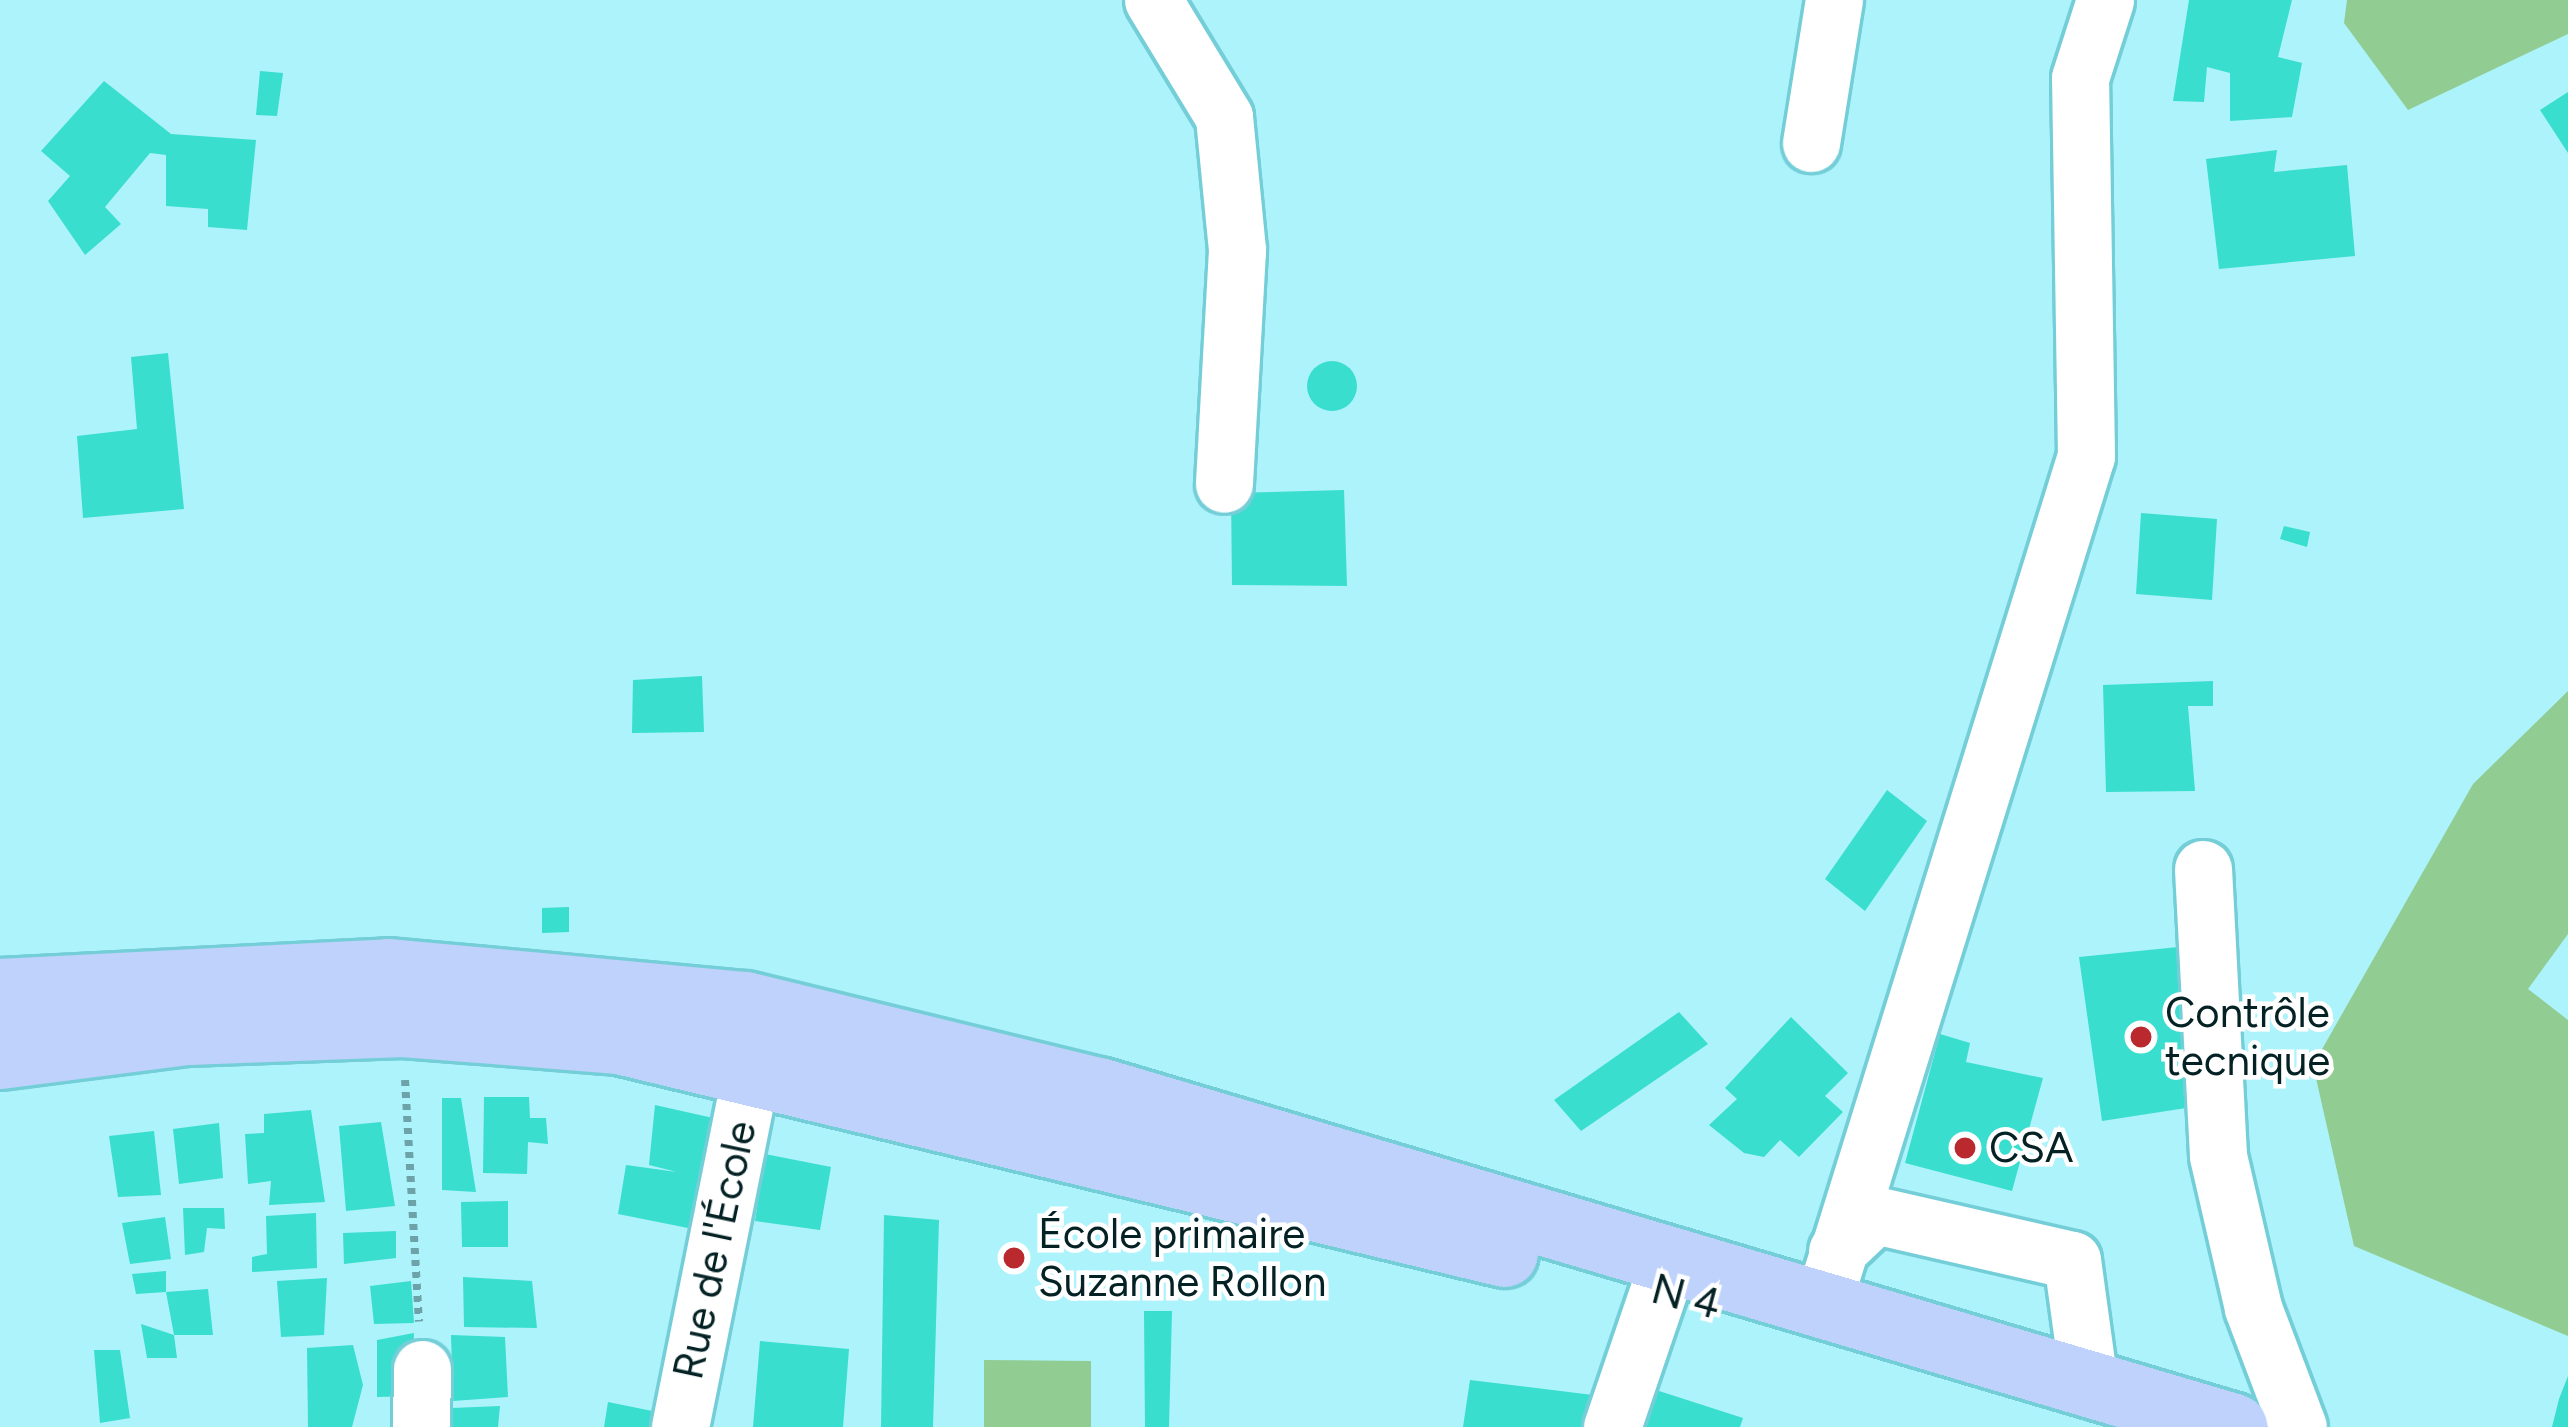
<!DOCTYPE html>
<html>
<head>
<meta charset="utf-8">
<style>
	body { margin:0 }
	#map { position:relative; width:2568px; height:1427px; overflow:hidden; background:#adf3fb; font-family:Figtree,sans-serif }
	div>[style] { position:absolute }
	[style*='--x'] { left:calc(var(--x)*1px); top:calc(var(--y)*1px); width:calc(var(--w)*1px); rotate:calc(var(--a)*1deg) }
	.green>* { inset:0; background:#91cd92 }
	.building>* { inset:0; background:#39dece }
	.round { border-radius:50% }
	.path>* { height:8px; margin-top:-4px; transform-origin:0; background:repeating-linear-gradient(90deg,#6ca2a8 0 6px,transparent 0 12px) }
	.roads { filter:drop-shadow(3px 0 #74ced8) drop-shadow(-3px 0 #74ced8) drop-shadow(0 3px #74ced8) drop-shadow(0 -3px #74ced8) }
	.minor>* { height:57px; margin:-28.5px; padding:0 28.5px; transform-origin:28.5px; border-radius:28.5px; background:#fff }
	.highway>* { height:66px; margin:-33px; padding:0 33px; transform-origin:33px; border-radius:33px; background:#bed2fb }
	.dots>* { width:33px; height:33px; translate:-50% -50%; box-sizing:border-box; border:6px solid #fff; border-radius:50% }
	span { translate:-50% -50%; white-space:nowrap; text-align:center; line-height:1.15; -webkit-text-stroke:9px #fff; paint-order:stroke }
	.poi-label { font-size:42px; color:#042124 }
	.left { translate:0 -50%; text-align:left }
	.street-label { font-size:42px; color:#042124 }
</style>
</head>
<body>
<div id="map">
	<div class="green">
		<div style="clip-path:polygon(2347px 0,2568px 0,2568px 34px,2408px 110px,2344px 23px)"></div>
		<div style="clip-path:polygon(2568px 691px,2568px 934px,2528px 989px,2568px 1020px,2568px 1336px,2354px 1246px,2313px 1065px,2473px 784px)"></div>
		<div style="clip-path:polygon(984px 1360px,1091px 1361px,1091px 1427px,984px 1427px)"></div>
	</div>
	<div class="building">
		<div style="clip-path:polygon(2189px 0,2292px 0,2278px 57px,2302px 63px,2292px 117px,2230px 121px,2230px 73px,2207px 67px,2204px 102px,2173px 101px)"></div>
		<div style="clip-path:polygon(260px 71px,283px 73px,277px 116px,256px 115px)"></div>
		<div style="clip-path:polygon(104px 81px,171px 134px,256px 140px,247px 230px,208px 227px,208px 209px,166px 206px,166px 155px,150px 153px,105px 207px,121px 224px,85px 255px,48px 201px,70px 176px,41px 151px)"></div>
		<div style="clip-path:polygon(2568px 92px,2568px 153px,2540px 110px)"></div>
		<div style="clip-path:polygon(2277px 150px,2274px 172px,2347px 165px,2355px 256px,2219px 269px,2206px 159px)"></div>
		<div style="clip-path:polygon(168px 353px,184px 509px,83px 518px,77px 436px,137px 429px,131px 357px)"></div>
		<div class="round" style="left:1307px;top:361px;width:50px;height:50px"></div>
		<div style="clip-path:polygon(1344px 490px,1347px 586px,1232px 585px,1231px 493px)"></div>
		<div style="clip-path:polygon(2141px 513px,2217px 519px,2212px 600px,2136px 594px)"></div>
		<div style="clip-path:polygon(2284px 526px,2310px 532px,2307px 547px,2280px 539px)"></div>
		<div style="clip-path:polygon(702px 676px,704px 732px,632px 733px,633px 680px)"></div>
		<div style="clip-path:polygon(2213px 681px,2213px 706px,2188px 706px,2195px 791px,2106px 792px,2103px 685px)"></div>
		<div style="clip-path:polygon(1887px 790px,1927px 821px,1865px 911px,1825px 879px)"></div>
		<div style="clip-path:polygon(569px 907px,569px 932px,542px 933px,542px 908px)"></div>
		<div style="clip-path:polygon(2178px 947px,2199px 1106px,2102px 1121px,2079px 957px)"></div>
		<div style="clip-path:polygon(1679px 1012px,1708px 1044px,1581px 1131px,1554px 1100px)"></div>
		<div style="clip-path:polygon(1791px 1017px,1848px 1073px,1825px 1096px,1843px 1112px,1799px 1157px,1780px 1140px,1764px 1157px,1744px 1153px,1709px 1125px,1737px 1099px,1725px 1088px)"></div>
		<div style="clip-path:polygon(1940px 1034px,1970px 1043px,1966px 1062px,2043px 1078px,2012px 1191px,1905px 1163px)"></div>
		<div style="clip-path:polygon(484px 1097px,529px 1097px,530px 1118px,546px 1118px,548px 1144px,528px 1142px,527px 1174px,483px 1173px)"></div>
		<div style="clip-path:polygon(442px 1098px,461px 1098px,476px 1192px,442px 1190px)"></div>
		<div style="clip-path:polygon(655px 1105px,722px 1120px,703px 1231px,618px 1214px,626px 1165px,677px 1172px,649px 1165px)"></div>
		<div style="clip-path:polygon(311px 1110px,325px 1202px,269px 1205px,271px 1181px,248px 1184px,245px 1134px,264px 1133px,264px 1114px)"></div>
		<div style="clip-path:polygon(381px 1122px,395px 1206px,346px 1211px,339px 1126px)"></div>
		<div style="clip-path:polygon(219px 1123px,223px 1178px,179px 1184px,173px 1129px)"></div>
		<div style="clip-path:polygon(154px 1131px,161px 1195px,118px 1197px,109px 1136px)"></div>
		<div style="clip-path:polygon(765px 1154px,831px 1167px,820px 1230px,755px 1221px)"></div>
		<div style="clip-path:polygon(508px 1201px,508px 1247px,462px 1247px,461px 1202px)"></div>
		<div style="clip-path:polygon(183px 1208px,224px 1208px,225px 1229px,207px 1228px,204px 1252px,185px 1255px)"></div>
		<div style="clip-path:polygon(316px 1213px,317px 1268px,252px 1272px,252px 1257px,267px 1254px,266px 1216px)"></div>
		<div style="clip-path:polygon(884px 1215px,939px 1220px,933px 1427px,881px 1427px)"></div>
		<div style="clip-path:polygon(165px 1217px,171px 1259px,130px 1264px,122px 1223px)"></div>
		<div style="clip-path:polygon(396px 1231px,396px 1258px,344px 1264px,343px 1233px)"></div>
		<div style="clip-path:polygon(166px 1271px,166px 1292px,136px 1294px,132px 1274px)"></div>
		<div style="clip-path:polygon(463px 1277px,532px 1281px,537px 1328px,464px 1327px)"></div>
		<div style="clip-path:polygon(327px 1278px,324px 1335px,281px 1337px,277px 1281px)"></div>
		<div style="clip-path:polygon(411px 1281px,414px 1323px,374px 1324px,370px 1286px)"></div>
		<div style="clip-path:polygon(208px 1289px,213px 1335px,174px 1335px,177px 1358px,147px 1358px,141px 1324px,174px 1335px,166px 1292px)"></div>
		<div style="clip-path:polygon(1144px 1311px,1172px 1311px,1169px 1427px,1145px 1427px)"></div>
		<div style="clip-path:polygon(414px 1333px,411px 1396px,377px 1397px,377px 1340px)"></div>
		<div style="clip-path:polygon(451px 1335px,505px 1337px,508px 1397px,453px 1401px)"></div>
		<div style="clip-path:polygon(760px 1341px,849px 1349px,843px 1427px,753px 1427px)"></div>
		<div style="clip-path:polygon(353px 1345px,363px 1385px,352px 1427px,308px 1427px,307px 1348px)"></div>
		<div style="clip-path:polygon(94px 1350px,120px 1350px,130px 1418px,100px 1423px)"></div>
		<div style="clip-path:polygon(2568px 1376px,2568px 1427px,2552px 1427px,2559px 1399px)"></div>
		<div style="clip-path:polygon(1470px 1380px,1601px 1396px,1592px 1427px,1463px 1427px)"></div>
		<div style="clip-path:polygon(1656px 1390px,1743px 1418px,1740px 1427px,1645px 1427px)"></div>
		<div style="clip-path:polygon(608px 1402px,672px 1415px,670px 1427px,604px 1427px)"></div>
		<div style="clip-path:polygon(500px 1406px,498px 1427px,452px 1427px,452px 1408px)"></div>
	</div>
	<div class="path">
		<div style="--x:405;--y:1080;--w:242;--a:86.7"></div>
	</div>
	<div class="roads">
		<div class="minor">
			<div style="--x:1153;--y:0;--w:137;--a:58.7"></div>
			<div style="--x:1224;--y:117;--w:134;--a:84.4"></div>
			<div style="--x:1237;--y:250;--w:234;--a:93.2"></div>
			<div style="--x:1811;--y:143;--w:145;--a:-80.9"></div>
			<div style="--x:2203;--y:869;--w:287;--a:87"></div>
			<div style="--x:2218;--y:1156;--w:156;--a:77"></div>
			<div style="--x:2253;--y:1308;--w:127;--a:69.3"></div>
			<div style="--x:1837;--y:1251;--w:52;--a:-43.5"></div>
			<div style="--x:1875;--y:1215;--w:202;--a:12.9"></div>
			<div style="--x:2072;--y:1260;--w:125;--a:82.2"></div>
			<div style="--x:1822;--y:1305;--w:889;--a:-72.73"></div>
			<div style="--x:2086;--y:456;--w:378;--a:-90.9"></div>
			<div style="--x:2080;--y:78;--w:82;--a:-72.2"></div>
			<div style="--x:421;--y:1427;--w:58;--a:-89"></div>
			<div style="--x:680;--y:1427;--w:361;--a:-78.7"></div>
			<div style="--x:1612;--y:1427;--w:146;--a:-71.2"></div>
		</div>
		<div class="highway">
			<div style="--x:0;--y:992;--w:390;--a:-2.9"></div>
			<div style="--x:389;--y:972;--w:358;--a:5.3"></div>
			<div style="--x:745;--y:1005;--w:364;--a:13.7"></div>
			<div style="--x:1099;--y:1091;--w:1184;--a:16.49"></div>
			<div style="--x:0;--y:1056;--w:190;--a:-7.3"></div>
			<div style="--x:188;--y:1032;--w:215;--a:-2.1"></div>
			<div style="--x:403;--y:1024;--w:217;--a:4.5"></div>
			<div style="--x:619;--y:1041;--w:911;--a:13.52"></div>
		</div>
	</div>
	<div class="dots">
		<div style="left:2141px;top:1037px;background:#b9292d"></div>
		<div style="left:1965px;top:1148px;background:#b9292d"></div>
		<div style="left:1014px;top:1258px;background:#b9292d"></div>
	</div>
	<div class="poi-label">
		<span class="left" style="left:2165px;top:1037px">Contrôle<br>tecnique</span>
		<span class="left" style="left:1989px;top:1148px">CSA</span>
		<span class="left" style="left:1038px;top:1258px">École primaire<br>Suzanne Rollon</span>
	</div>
	<div class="street-label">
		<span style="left:715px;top:1250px;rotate:-78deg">Rue de l'École</span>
		<span style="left:1686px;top:1297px;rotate:15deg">N 4</span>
	</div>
</div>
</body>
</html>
